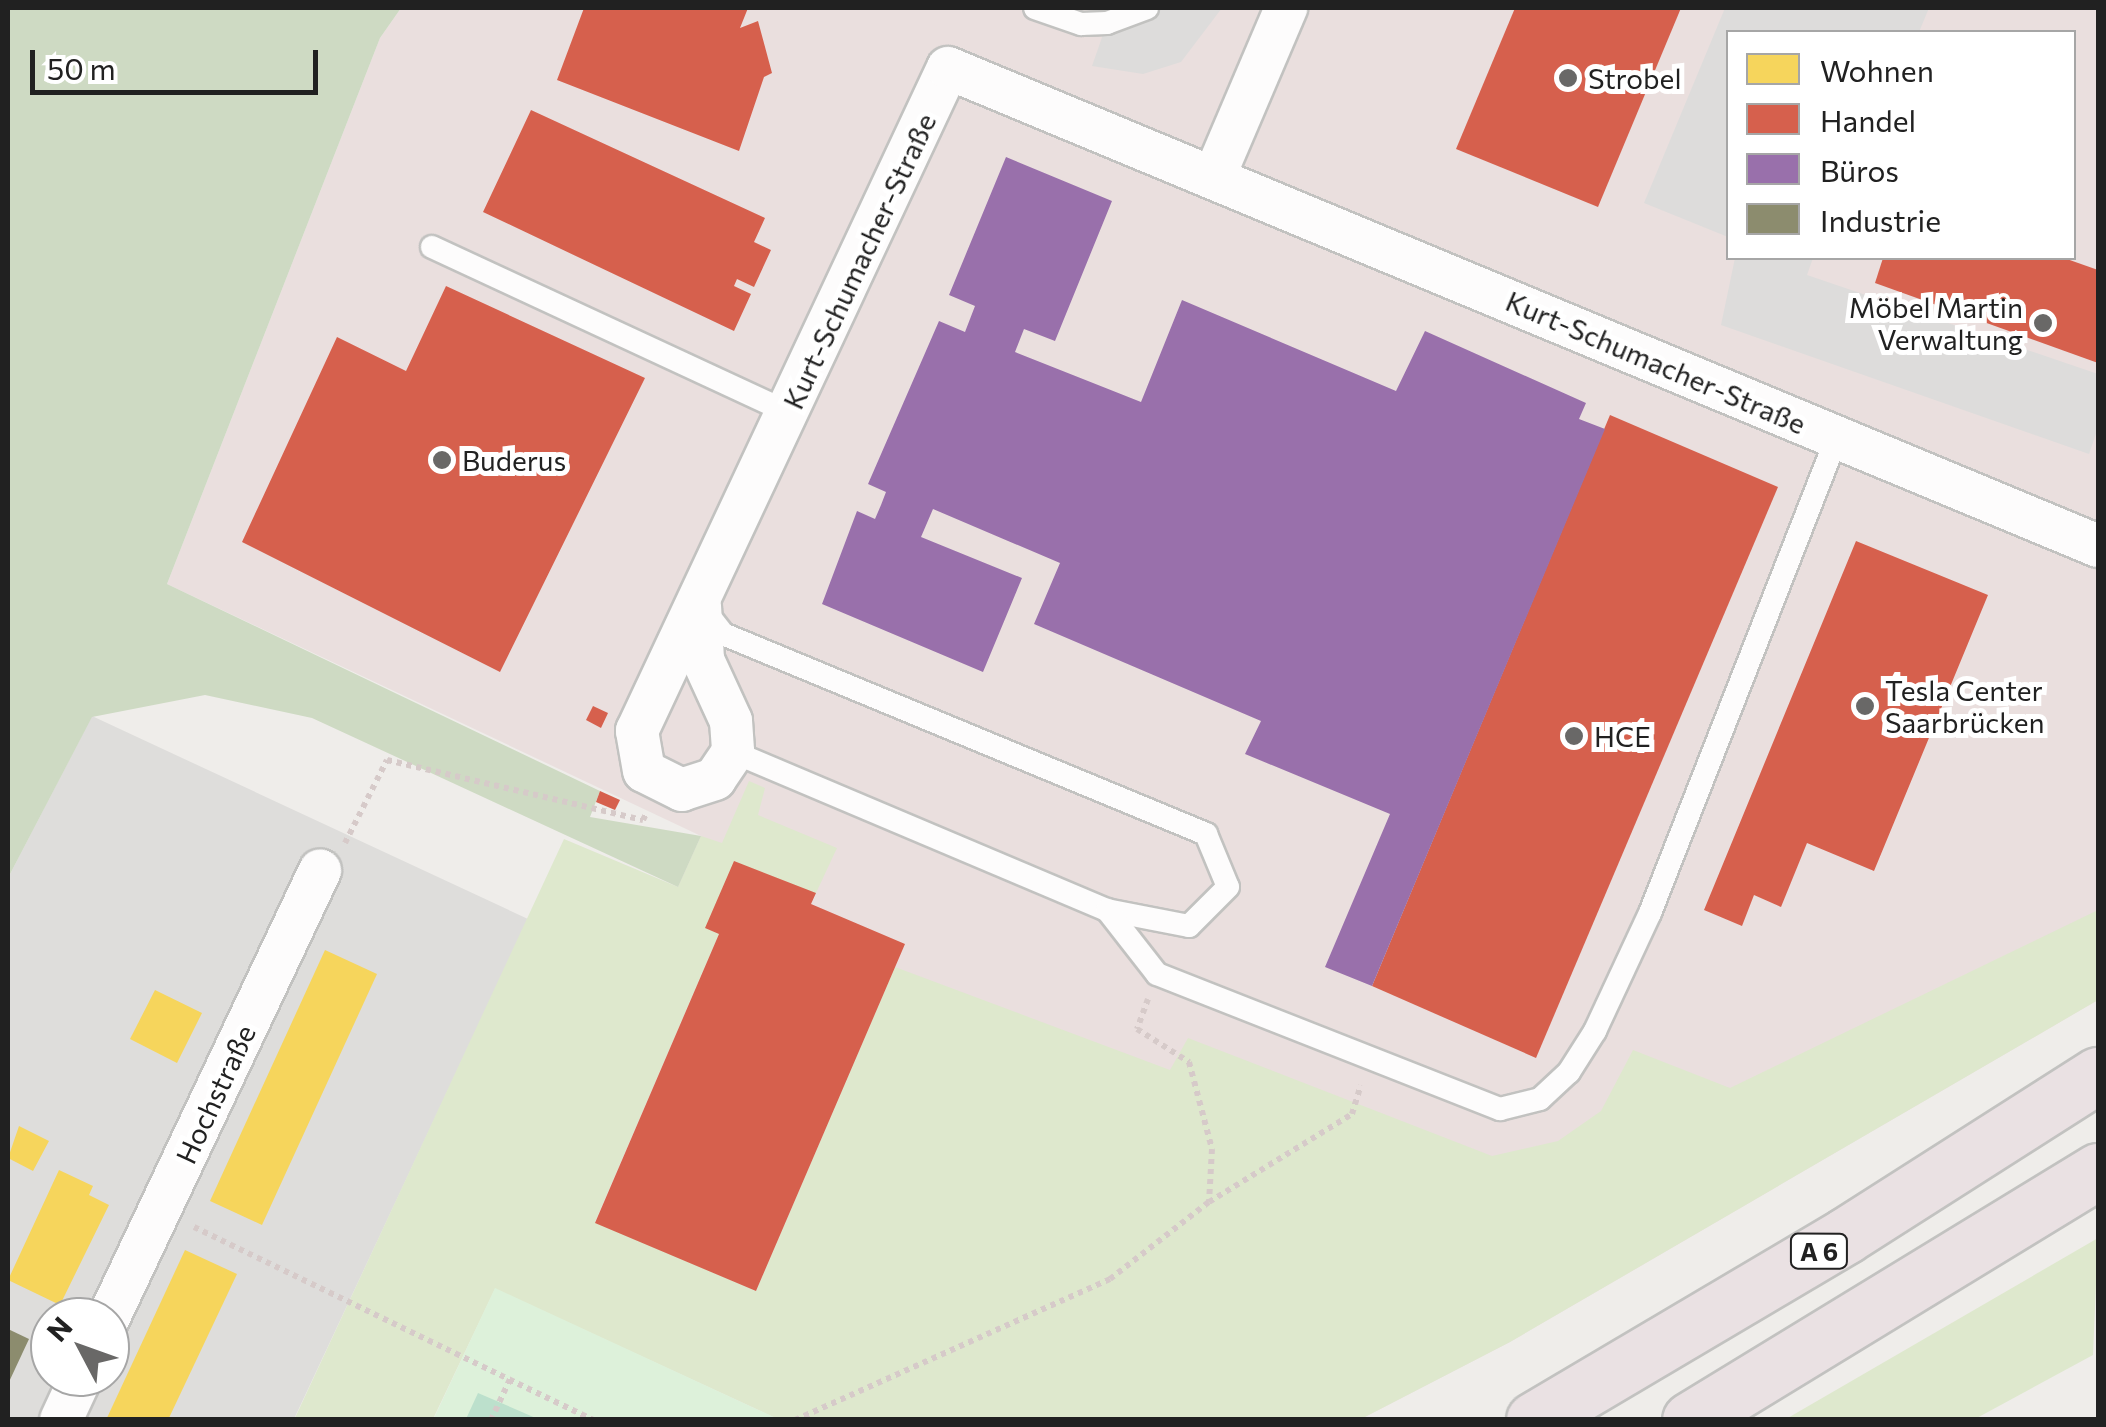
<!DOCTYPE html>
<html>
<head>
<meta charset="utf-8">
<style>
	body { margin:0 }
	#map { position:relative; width:2106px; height:1427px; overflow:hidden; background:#efedea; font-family:Commissioner,sans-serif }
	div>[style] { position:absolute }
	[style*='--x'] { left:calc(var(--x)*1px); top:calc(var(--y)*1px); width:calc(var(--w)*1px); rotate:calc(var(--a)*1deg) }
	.residential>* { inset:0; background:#dedddb }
	.commercial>* { inset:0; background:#eadfde }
	.religious>* { inset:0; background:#dddcdb }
	.grass>* { inset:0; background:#dee8cd }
	.forest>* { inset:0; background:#cedac3 }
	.park>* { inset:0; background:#ddf1da }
	.pitch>* { inset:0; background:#bce0cc }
	.homes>* { inset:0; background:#f6d55c }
	.shops>* { inset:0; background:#d6604d }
	.offices>* { inset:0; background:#9970ab }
	.industry>* { inset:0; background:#8c8c6e }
	.path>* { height:6px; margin-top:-3px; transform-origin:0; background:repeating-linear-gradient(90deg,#d6cac9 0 5px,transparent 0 10px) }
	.roads { filter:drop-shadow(2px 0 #c2c2c0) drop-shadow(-2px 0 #c2c2c0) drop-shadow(0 2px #c2c2c0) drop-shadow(0 -2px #c2c2c0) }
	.lane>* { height:22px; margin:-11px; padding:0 11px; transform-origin:11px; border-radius:11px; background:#fdfcfc }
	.street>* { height:42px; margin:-21px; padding:0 21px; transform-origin:21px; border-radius:21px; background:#fdfcfc }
	.highway>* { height:55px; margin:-27.5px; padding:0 27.5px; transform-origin:27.5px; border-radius:27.5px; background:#eae1e3 }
	.dots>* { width:28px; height:28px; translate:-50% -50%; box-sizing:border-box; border:5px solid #fff; border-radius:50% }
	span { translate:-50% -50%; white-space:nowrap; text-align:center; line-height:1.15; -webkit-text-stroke:10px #fff; paint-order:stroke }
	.shield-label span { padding:2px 8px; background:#fff; border:2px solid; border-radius:8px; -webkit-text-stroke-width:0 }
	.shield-label { font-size:25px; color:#212121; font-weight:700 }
	.poi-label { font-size:28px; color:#212121 }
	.left { translate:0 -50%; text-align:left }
	.right { translate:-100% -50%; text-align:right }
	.street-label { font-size:28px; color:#212121 }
	.frame { position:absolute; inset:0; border:10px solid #212121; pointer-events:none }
	.legend { position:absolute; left:1726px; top:30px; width:350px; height:230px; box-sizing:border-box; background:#fff; border:2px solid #a6a6a6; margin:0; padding:12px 18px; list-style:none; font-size:30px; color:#212121 }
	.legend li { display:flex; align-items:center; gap:20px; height:50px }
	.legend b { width:50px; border:2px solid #a6a6a6 }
	.north { position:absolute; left:30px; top:1297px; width:100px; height:100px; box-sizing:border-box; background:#fff; border:2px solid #a6a6a6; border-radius:50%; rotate:311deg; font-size:28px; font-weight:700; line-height:40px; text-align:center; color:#212121 }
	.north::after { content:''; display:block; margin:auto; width:35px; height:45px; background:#696867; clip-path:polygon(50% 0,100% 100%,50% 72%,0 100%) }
	.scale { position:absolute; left:30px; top:50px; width:288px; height:45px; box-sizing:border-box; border:5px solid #212121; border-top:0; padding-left:12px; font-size:30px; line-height:35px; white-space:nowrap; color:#212121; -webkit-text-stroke:8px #fff; paint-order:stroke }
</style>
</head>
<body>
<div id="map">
	<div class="residential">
		<div style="clip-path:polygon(evenodd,92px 716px,528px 919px,294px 1419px,8px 1419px,8px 878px,92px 716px,50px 1317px,110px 1317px,110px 1377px,50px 1377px,50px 1317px)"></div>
	</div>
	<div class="commercial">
		<div style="clip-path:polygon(evenodd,401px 8px,2098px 8px,2098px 1000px,1510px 1342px,1361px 1419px,778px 1419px,495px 1288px,701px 836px,167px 584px,380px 38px,401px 8px,1728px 32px,2074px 32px,2074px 258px,1728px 258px,1728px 32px)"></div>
	</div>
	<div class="religious">
		<div style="clip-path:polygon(1147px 8px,1222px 8px,1181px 62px,1143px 74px,1092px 66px,1107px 23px)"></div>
		<div style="clip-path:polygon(1725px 8px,1929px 8px,1919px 32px,1728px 32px,1728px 237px,1644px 203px)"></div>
		<div style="clip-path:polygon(1735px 258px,1813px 258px,1807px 275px,2098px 374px,2098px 428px,2089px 454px,1721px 325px)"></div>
	</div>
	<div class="grass">
		<div style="clip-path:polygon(749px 781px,765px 788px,758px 815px,837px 848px,816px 893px,706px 928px,719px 934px,595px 1222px,756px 1291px,895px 967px,1170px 1070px,1188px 1038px,1492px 1156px,1558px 1141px,1601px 1111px,1633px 1050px,1730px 1088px,2098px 910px,2098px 1000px,1510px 1342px,1361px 1419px,778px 1419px,495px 1289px,433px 1419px,294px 1420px,564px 839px,678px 887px,701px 836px,722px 843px)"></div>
		<div style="clip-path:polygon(2098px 1238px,2093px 1355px,1975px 1419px,1786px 1419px)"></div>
	</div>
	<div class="forest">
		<div style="clip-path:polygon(8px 8px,401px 8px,380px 38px,167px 584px,600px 791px,590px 817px,701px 836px,678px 887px,312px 718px,205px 695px,92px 717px,8px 878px)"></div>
	</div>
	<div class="park">
		<div style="clip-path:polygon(495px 1288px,778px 1419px,433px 1420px)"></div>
	</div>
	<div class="pitch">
		<div style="clip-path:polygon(478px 1393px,538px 1419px,466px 1419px)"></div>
	</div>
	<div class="homes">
		<div style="clip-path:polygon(325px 950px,377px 974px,262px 1225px,210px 1201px)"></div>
		<div style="clip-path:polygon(155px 990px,202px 1013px,177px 1063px,130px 1039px)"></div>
		<div style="clip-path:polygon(19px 1126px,49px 1141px,33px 1171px,8px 1158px)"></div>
		<div style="clip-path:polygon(59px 1170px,93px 1186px,89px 1195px,109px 1205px,60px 1305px,8px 1280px)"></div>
		<div style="clip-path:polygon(185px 1250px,237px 1274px,168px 1420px,106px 1420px)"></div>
	</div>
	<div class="shops">
		<div style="clip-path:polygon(584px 8px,748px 8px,740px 28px,758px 21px,772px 73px,764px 77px,739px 151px,557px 80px)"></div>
		<div style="clip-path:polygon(1515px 8px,1681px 8px,1598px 207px,1456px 149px)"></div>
		<div style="clip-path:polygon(531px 110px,765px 218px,754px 242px,771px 250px,754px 287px,737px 279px,734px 286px,751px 294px,734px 331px,483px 212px)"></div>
		<div style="clip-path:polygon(1883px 258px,2064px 258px,2098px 270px,2098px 363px,1875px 283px)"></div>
		<div style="clip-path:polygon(446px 286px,645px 378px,500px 672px,242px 542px,337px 337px,406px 371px)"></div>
		<div style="clip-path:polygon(1610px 415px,1778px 487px,1536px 1058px,1372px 986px)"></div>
		<div style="clip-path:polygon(1856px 541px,1988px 595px,1874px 871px,1807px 843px,1781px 907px,1754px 895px,1742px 926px,1704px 910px)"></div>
		<div style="clip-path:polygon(593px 706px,608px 713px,601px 728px,586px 720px)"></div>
		<div style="clip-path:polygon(600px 791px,620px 800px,615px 810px,596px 802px)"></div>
		<div style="clip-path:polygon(734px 861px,816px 893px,811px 904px,905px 944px,756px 1291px,595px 1223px,719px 934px,705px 928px)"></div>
	</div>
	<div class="offices">
		<div style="clip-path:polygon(1006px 157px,1112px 201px,1055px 341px,1024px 329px,1015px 352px,1141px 402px,1182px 300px,1396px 391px,1425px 331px,1586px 403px,1579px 419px,1605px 429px,1372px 986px,1325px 967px,1390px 814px,1245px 754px,1261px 721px,1034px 624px,1060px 563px,933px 509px,921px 537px,1022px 578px,983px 672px,822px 604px,857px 511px,875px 519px,881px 505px,886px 492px,868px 484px,939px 321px,965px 332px,975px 306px,949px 295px)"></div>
	</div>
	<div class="industry">
		<div style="clip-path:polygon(8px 1329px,29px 1339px,8px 1384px)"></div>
	</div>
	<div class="path">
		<div style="--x:345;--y:843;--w:93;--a:-63.2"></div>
		<div style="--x:387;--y:760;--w:263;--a:13.2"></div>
		<div style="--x:643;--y:820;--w:7;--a:-63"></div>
		<div style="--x:1148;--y:999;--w:32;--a:110"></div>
		<div style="--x:1137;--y:1029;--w:62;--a:32.4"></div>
		<div style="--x:1189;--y:1062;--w:90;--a:75.2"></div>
		<div style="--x:1212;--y:1149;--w:53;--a:93.2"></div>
		<div style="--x:194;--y:1227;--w:444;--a:25.8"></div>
		<div style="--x:491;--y:1420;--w:45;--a:-65.1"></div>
		<div style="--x:795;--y:1420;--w:345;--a:-24.1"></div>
		<div style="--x:1110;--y:1279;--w:125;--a:-37.9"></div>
		<div style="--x:1209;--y:1202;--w:168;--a:-31.6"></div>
		<div style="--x:1352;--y:1114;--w:30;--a:-73"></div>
	</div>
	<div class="roads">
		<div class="lane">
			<div style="--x:1035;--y:8;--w:49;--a:19.2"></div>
			<div style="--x:1081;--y:24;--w:26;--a:-2"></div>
			<div style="--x:1107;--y:23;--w:43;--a:-20.6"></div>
			<div style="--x:432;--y:247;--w:394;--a:24.9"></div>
			<div style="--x:706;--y:612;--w:28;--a:52"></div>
			<div style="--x:723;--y:634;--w:523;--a:22.49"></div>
			<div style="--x:1206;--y:834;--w:57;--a:67.5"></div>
			<div style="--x:1228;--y:887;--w:55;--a:135"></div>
			<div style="--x:1189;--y:926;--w:84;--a:-169"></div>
			<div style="--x:1107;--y:910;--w:406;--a:-157.1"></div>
			<div style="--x:1107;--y:910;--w:81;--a:52"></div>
			<div style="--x:1157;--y:974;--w:369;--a:21.5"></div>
			<div style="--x:1500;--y:1109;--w:41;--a:-14"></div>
			<div style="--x:1540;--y:1099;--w:40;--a:-43"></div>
			<div style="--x:1569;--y:1072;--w:49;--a:-57.6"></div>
			<div style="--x:1595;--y:1031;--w:130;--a:-65"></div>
			<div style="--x:1650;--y:913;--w:511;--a:-68.55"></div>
		</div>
		<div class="street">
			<div style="--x:1214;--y:177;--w:184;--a:-66.9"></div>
			<div style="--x:700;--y:606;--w:54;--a:86.8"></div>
			<div style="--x:703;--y:660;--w:67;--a:65.3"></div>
			<div style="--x:731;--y:721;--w:31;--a:86"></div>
			<div style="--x:733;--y:752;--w:32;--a:124"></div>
			<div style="--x:715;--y:779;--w:35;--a:162"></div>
			<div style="--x:682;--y:790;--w:42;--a:-153.4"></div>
			<div style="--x:644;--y:771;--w:41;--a:-99.9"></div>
			<div style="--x:637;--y:731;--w:732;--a:-64.87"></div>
			<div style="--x:948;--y:68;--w:1245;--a:22.57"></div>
			<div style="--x:109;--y:1317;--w:494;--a:-64.7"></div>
			<div style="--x:61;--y:1420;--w:47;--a:-65.1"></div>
		</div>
		<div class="highway">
			<div style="--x:1534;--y:1420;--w:361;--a:-30.6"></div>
			<div style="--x:1845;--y:1236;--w:300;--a:-32.5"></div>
			<div style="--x:1690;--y:1420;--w:478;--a:-31.4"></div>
		</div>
	</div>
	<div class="dots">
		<div style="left:1568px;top:78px;background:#696867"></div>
		<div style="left:2043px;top:323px;background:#696867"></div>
		<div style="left:442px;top:460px;background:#696867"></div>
		<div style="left:1865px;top:706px;background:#696867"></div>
		<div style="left:1574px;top:736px;background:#696867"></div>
	</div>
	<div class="shield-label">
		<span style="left:1819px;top:1251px">A 6</span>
	</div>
	<div class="poi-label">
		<span class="left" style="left:1588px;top:78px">Strobel</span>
		<span class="right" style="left:2023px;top:323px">Möbel Martin<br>Verwaltung</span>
		<span class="left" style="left:462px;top:460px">Buderus</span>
		<span class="left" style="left:1885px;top:706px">Tesla Center<br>Saarbrücken</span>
		<span class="left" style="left:1594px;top:736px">HCE</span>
	</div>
	<div class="street-label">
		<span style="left:859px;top:261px;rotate:-65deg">Kurt-Schumacher-Straße</span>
		<span style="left:1656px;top:362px;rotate:23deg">Kurt-Schumacher-Straße</span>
		<span style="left:215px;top:1094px;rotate:-65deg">Hochstraße</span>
	</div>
	<div class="frame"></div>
	<ul class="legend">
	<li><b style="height:28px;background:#f6d55c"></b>Wohnen</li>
	<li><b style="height:28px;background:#d6604d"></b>Handel</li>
	<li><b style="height:28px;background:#9970ab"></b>Büros</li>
	<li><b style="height:28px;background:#8c8c6e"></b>Industrie</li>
	</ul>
	<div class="north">N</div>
	<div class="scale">50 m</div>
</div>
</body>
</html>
